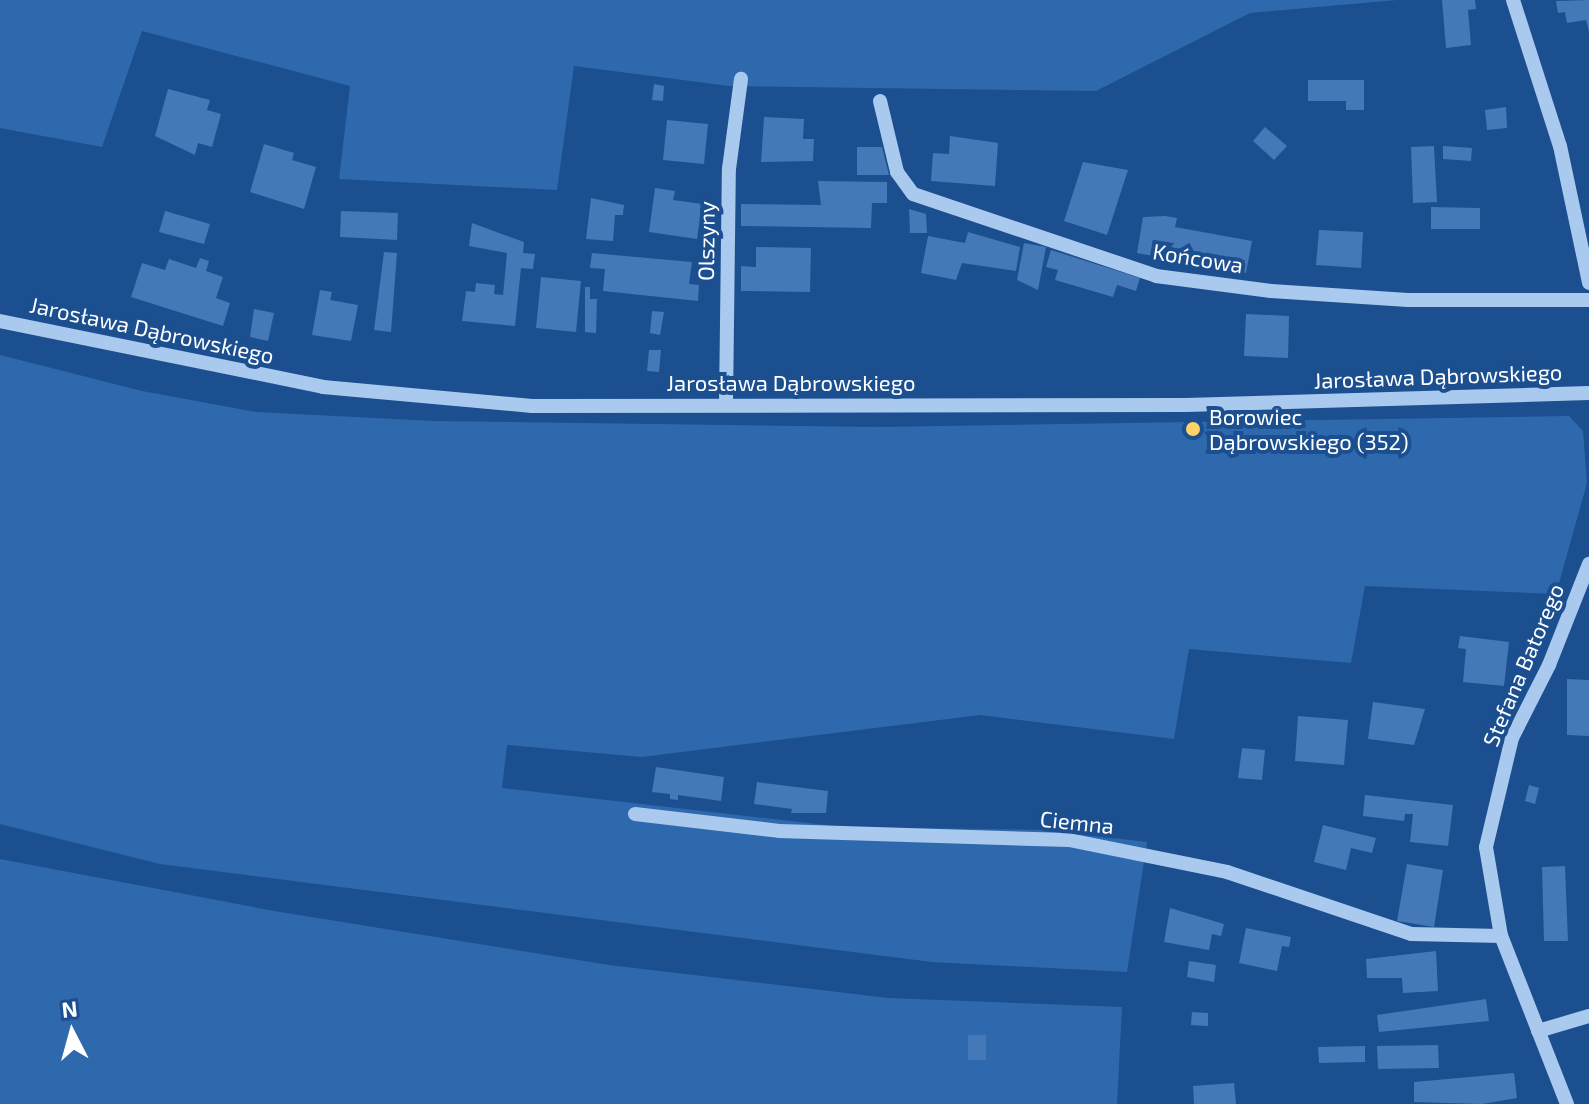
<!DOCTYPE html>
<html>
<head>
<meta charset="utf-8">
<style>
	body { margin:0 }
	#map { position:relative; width:1589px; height:1104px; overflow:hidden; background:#1b4f8f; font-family:"Exo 2",sans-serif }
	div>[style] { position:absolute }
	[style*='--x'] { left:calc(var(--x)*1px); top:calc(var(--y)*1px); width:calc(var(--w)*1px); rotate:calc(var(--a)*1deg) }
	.green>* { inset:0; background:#2e69ad }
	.building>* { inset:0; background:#4478b7 }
	.minor>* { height:14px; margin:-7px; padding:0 7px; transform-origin:7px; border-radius:7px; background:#a9c9ee }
	.dots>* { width:22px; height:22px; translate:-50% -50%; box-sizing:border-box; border:4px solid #1b4f8f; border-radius:50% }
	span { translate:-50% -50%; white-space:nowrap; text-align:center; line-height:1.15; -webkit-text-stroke:8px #1b4f8f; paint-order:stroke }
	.street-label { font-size:22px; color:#fff }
	.poi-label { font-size:22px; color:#fff }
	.left { translate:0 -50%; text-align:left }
	.north { position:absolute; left:32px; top:992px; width:80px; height:80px; -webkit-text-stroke:6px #1b4f8f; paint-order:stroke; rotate:354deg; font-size:22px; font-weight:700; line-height:32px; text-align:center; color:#fff }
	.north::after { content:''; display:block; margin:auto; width:28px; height:36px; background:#fff; clip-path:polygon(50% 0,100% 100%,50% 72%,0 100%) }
</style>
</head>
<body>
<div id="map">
	<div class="green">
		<div style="clip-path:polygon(0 0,1397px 0,1250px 13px,1096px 91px,729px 86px,574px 66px,557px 190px,339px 179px,350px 86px,142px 31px,102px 147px,0 128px)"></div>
		<div style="clip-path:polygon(0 355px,142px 391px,256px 412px,434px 421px,879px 427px,1569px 416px,1583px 431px,1587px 483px,1556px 594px,1365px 586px,1351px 663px,1189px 649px,1174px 739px,980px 715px,642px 757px,507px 745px,502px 788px,843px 827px,1047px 830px,1147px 842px,1127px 972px,932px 962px,160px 864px,0 824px)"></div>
		<div style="clip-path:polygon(0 859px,274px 911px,609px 965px,888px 998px,1122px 1007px,1117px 1104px,0 1104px)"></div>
	</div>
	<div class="building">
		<div style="clip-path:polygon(1442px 0,1475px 0,1476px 9px,1468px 10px,1471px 45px,1446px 48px)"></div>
		<div style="clip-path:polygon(1589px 0,1589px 32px,1586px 20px,1567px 23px,1565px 12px,1558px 13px,1556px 1px)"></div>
		<div style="clip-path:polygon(1308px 80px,1364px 80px,1364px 110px,1346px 110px,1346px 101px,1308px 101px)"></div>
		<div style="clip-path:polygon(654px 84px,664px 86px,663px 101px,652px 100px)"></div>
		<div style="clip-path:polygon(168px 89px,210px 100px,207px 110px,221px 114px,212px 147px,198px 143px,195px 155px,155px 136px)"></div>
		<div style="clip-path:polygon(1506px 107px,1507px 128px,1487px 130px,1485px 110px)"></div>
		<div style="clip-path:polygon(764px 117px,804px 119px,803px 139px,814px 139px,813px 161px,761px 162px)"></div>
		<div style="clip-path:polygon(667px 120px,708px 124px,704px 164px,663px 160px)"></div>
		<div style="clip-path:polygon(1265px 127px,1287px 146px,1274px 160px,1253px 141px)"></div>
		<div style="clip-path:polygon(950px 136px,998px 143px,995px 186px,931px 181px,933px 153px,949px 154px)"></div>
		<div style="clip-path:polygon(264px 144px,294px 153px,292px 160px,316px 167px,304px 209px,250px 192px)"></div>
		<div style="clip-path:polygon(1434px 146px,1437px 202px,1413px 203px,1411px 147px)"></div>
		<div style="clip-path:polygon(1443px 146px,1472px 148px,1471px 161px,1443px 159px)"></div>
		<div style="clip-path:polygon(857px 147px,882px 147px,889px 175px,857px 175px)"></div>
		<div style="clip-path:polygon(1083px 162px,1128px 170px,1107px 235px,1064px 221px)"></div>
		<div style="clip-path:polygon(818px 181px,887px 182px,887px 203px,872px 203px,871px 228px,741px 226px,741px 204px,821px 205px)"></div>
		<div style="clip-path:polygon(655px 188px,675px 191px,673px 200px,702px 204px,697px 239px,649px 232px)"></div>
		<div style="clip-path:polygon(591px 198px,624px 205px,623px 215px,615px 215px,613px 241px,586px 239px)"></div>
		<div style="clip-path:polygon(1431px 207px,1480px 208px,1480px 229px,1431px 229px)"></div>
		<div style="clip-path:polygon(909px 209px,926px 214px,927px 233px,910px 233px)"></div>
		<div style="clip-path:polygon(165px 211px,210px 224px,204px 244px,159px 232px)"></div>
		<div style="clip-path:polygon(341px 211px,398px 213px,397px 240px,340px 237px)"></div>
		<div style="clip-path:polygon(1165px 216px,1177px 218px,1175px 227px,1252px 241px,1246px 273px,1137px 253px,1143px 217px)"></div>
		<div style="clip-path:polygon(472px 223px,524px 242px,523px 253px,535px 254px,533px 269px,521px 268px,515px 326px,462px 321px,466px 291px,475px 292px,476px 283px,495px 285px,494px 294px,503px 295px,507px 253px,469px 246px)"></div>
		<div style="clip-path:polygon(1319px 230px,1363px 232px,1361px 268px,1316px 265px)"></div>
		<div style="clip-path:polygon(968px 232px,1020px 247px,1016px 271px,962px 263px,956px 280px,921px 273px,928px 236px,965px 243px)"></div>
		<div style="clip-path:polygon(1024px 243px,1046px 247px,1038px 290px,1017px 280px)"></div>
		<div style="clip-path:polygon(756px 247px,811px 248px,810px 292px,741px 291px,741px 266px,756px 267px)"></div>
		<div style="clip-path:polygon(1051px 250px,1140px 278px,1136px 291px,1117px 285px,1113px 297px,1055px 280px,1058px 270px,1046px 267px)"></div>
		<div style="clip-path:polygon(384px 252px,397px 253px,391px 332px,374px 330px)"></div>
		<div style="clip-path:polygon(592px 253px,692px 262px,689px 284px,699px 285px,698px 301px,603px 291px,605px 269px,590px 268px)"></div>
		<div style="clip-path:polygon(200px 258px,209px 261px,206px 271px,223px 277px,216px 298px,230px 303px,223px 326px,131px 297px,142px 263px,165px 270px,169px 259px,196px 268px)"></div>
		<div style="clip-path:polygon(541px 277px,581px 281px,576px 332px,536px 328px)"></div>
		<div style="clip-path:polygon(585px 287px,590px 287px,590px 299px,597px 299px,596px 333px,585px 332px)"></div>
		<div style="clip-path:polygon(320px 290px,332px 292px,330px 300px,358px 305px,351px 341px,312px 335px)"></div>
		<div style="clip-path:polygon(254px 309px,274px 313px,268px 341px,250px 337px)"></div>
		<div style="clip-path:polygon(652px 311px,664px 312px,660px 335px,650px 333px)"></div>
		<div style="clip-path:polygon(1246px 314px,1289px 316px,1288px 358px,1244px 356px)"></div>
		<div style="clip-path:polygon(649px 350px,661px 350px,659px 372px,647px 371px)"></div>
		<div style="clip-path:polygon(1460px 636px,1509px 642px,1504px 686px,1463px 682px,1466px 649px,1458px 648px)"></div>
		<div style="clip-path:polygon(1567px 679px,1589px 680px,1589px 736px,1567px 735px)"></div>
		<div style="clip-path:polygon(1373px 702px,1425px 709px,1414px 745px,1368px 739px)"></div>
		<div style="clip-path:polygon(1298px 716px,1348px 720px,1344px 765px,1295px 761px)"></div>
		<div style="clip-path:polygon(1242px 748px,1265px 750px,1262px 780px,1238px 778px)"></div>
		<div style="clip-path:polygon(656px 767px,724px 777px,721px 801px,678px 795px,678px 800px,670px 799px,670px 794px,652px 792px)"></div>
		<div style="clip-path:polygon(757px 782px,828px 791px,826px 813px,791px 813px,792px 809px,754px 804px)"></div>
		<div style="clip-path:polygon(1529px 785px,1539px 788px,1535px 804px,1525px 801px)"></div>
		<div style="clip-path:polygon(1365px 795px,1453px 805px,1448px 846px,1410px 842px,1413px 814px,1405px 814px,1404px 821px,1363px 816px)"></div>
		<div style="clip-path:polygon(1323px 825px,1376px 838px,1372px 853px,1351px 848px,1346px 870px,1314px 862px)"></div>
		<div style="clip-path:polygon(1407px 864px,1443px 870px,1434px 927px,1397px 921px)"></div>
		<div style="clip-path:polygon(1565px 866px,1568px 941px,1544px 941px,1542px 867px)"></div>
		<div style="clip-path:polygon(1170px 908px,1224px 924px,1221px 936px,1212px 934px,1209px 950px,1164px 942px)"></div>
		<div style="clip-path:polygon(1246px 928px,1291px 937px,1289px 947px,1282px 946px,1277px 971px,1239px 963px)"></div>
		<div style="clip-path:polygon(1436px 951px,1438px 991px,1403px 993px,1402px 978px,1367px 978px,1366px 959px)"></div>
		<div style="clip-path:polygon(1189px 961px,1216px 965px,1214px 982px,1187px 977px)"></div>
		<div style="clip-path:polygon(1486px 999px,1489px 1021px,1379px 1032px,1377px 1015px)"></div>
		<div style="clip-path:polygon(1192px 1012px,1208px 1013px,1208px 1026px,1191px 1025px)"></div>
		<div style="clip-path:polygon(968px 1035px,986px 1035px,986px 1060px,968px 1060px)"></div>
		<div style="clip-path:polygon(1438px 1045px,1439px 1068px,1378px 1069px,1377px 1046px)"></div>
		<div style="clip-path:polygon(1365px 1046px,1365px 1062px,1319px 1063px,1318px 1047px)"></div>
		<div style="clip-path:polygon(1514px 1073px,1517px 1098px,1482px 1104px,1414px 1102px,1414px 1082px)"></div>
		<div style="clip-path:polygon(1234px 1083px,1236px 1104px,1194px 1104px,1193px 1086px)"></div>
	</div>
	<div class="minor">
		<div style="--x:1513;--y:0;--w:153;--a:72.2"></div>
		<div style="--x:1560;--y:146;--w:140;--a:78"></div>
		<div style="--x:880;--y:101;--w:73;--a:76.5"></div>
		<div style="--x:897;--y:172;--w:27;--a:54"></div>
		<div style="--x:913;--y:194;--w:256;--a:18.6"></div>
		<div style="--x:1156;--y:276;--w:116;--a:7.4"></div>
		<div style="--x:1271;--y:291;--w:137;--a:3.8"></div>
		<div style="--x:1408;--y:300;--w:181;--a:0"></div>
		<div style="--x:0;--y:321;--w:330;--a:11.5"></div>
		<div style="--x:323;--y:387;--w:210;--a:5.2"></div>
		<div style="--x:532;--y:406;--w:654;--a:-0.09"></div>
		<div style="--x:1186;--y:405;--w:403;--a:-1.7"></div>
		<div style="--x:726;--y:404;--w:235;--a:-89.3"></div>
		<div style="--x:729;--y:169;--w:91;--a:-82.4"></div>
		<div style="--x:635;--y:814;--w:145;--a:6.7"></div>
		<div style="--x:779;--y:831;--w:290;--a:1.8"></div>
		<div style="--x:1069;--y:840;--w:161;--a:11.4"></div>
		<div style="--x:1227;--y:872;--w:194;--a:18.6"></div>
		<div style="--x:1411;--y:934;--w:90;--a:1.3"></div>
		<div style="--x:1538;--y:1031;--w:53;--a:-16.4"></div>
		<div style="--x:1567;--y:1104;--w:180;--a:-111.4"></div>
		<div style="--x:1501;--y:936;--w:90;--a:-99.6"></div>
		<div style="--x:1486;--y:847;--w:112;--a:-76.6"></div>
		<div style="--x:1512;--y:738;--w:82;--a:-63.1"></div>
		<div style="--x:1549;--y:665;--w:109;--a:-68.4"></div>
	</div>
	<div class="dots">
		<div style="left:1193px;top:429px;background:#ffd166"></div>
	</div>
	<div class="street-label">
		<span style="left:706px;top:241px;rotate:-89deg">Olszyny</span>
		<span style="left:1198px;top:258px;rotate:9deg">Końcowa</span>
		<span style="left:152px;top:330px;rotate:12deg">Jarosława Dąbrowskiego</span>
		<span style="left:1438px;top:376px;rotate:-2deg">Jarosława Dąbrowskiego</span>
		<span style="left:791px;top:383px">Jarosława Dąbrowskiego</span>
		<span style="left:1523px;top:665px;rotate:-67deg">Stefana Batorego</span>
		<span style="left:1077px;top:822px;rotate:6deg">Ciemna</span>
	</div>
	<div class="poi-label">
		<span class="left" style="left:1209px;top:429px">Borowiec<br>Dąbrowskiego (352)</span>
	</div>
	<div class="north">N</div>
</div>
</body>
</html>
